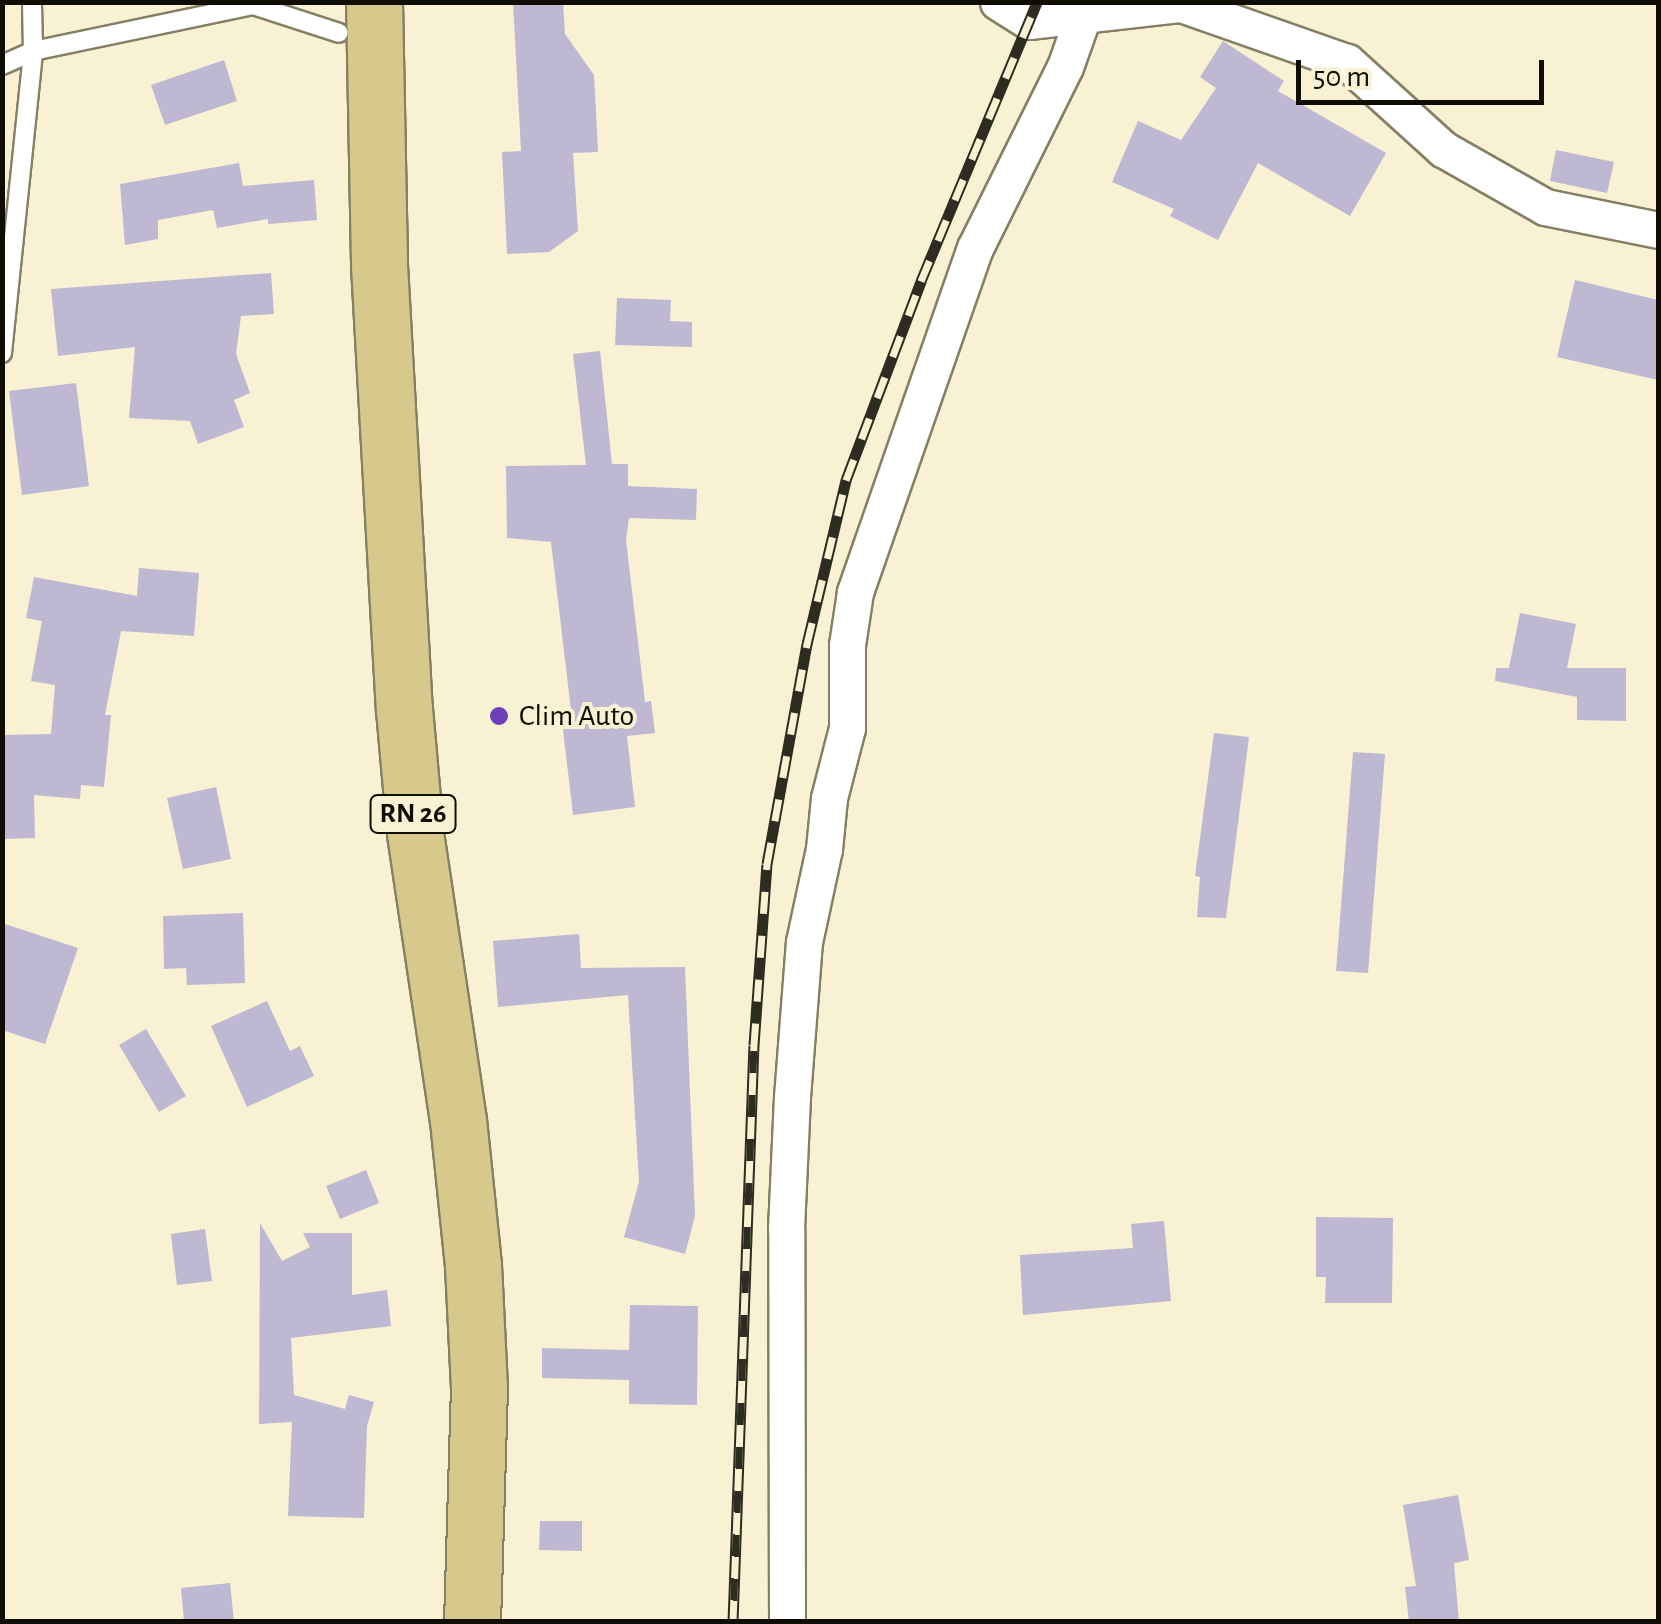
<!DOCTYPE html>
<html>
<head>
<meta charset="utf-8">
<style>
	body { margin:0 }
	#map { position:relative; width:1661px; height:1624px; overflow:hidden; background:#f8f1d4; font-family:"Alegreya Sans",sans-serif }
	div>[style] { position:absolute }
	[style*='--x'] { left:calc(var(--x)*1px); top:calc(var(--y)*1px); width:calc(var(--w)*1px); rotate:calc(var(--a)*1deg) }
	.building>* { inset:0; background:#beb8d3 }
	.roads { filter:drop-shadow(2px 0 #857f64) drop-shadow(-2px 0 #857f64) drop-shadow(0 2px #857f64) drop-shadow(0 -2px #857f64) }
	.lane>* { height:18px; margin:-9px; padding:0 9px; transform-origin:9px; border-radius:9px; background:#fff }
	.street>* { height:35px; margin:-17.5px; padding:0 17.5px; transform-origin:17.5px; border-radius:17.5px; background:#fff }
	.primary>* { height:55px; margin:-27.5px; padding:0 27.5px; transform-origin:27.5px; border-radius:27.5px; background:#d7c98b }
	.rail>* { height:11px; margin-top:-5.5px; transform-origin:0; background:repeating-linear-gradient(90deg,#f8f1d4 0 22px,#2e2c20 0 44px); box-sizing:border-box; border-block:2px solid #2e2c20 }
	.dots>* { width:28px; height:28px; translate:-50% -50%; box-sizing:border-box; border:5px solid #f8f1d4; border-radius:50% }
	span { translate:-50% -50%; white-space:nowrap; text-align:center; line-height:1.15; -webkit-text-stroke:8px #f8f1d4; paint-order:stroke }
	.shield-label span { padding:2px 8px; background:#f8f1d4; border:2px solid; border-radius:8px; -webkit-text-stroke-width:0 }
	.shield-label { font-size:28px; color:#0f0d04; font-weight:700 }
	.poi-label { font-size:30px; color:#0f0d04 }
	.left { translate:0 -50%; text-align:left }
	.frame { position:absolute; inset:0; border:5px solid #0f0d04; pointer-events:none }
	.scale { position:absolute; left:1296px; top:60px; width:248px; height:45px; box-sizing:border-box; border:5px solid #0f0d04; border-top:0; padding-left:12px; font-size:30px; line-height:35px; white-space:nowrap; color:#0f0d04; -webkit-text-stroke:8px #f8f1d4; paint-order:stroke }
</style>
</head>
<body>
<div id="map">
	<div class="building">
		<div style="clip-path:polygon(513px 2px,563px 2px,565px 34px,594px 75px,598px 152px,573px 153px,578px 231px,549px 252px,507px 254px,502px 152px,521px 151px)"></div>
		<div style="clip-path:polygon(1223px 41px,1284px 81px,1278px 91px,1386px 153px,1350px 216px,1258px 163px,1218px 240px,1170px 216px,1174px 209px,1112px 182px,1138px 121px,1181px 140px,1216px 88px,1200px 77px)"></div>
		<div style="clip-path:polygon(224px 60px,237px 101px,165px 125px,151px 85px)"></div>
		<div style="clip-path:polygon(1556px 150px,1614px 162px,1607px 193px,1550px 181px)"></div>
		<div style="clip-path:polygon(239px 163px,243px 186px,314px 180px,317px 220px,268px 224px,268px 219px,217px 228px,213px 210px,158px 220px,158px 239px,125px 245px,120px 184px)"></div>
		<div style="clip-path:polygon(271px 273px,274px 314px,241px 316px,236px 354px,250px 393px,234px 400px,244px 427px,198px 444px,190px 421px,129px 418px,135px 347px,58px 356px,51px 289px)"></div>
		<div style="clip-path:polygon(1575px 280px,1658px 300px,1658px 380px,1557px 357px)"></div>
		<div style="clip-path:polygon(617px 298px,671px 300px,670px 321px,692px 322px,692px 347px,615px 345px)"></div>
		<div style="clip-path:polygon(600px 351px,612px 464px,628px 464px,628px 486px,697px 489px,696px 520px,629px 518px,626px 540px,645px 702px,651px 701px,655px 733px,627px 736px,635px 807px,573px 815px,561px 712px,571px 710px,551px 542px,507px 538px,506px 466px,586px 465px,573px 354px)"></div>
		<div style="clip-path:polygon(76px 383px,89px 486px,22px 495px,9px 391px)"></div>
		<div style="clip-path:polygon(139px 568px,199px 573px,194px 636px,121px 631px,105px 715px,111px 715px,104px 787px,81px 785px,80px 799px,34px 795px,35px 838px,2px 839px,2px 735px,51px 734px,55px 685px,31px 681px,42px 621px,26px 618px,34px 577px,137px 596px)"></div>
		<div style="clip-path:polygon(1520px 613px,1576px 624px,1567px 668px,1626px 668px,1626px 721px,1577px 720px,1577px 697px,1495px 681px,1496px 668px,1509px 668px)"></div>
		<div style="clip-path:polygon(1214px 733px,1249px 737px,1226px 918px,1197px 917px,1200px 877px,1195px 876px)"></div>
		<div style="clip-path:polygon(1353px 752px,1385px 754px,1368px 973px,1336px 971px)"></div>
		<div style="clip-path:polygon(216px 787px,231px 859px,183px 869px,167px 798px)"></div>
		<div style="clip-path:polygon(243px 913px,245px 983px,187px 985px,186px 968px,164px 969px,163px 916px)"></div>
		<div style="clip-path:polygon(2px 923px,78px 948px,45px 1044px,2px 1030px)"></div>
		<div style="clip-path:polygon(579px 934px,581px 968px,685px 967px,695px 1216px,685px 1254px,624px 1237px,639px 1182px,628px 995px,498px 1007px,493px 941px)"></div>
		<div style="clip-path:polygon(267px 1001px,290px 1051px,300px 1046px,314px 1076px,247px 1107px,211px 1026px)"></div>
		<div style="clip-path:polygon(146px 1029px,186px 1096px,159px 1112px,119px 1045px)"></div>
		<div style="clip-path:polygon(366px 1170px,379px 1203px,340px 1219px,326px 1186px)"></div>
		<div style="clip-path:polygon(1316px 1217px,1393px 1218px,1392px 1303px,1325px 1303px,1326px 1277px,1316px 1277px)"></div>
		<div style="clip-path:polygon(1164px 1221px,1171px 1301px,1023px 1315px,1020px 1255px,1133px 1248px,1131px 1224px)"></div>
		<div style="clip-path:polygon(260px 1223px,282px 1261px,310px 1247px,303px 1233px,352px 1233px,352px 1295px,387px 1290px,391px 1326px,291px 1338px,294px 1395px,345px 1409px,349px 1395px,374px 1402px,367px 1426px,364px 1518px,288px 1516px,292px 1422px,259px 1424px)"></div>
		<div style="clip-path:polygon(205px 1229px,212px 1281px,177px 1285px,171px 1234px)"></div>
		<div style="clip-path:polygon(630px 1305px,698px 1306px,697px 1405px,629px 1404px,629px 1380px,542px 1378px,542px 1348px,629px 1350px)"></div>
		<div style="clip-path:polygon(1458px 1495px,1469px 1560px,1454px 1563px,1459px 1622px,1409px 1622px,1405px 1587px,1416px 1586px,1403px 1505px)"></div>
		<div style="clip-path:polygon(540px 1521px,582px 1521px,582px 1551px,539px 1550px)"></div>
		<div style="clip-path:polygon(230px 1583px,234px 1622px,184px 1622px,181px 1588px)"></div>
	</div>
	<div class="roads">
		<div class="lane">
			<div style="--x:2;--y:65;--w:34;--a:-24"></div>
			<div style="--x:33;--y:51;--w:225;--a:-11.8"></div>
			<div style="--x:253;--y:5;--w:90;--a:18"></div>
			<div style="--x:2;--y:353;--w:304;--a:-84.1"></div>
			<div style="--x:33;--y:51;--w:49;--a:-91.2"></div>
		</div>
		<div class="street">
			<div style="--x:998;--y:2;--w:36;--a:32"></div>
			<div style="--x:1029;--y:21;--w:153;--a:-6.4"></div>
			<div style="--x:1181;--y:4;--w:176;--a:19.3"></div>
			<div style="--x:1347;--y:62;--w:130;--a:42.2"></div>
			<div style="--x:1443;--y:149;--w:117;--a:29.6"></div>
			<div style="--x:1545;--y:207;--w:115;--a:11.5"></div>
			<div style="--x:787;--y:1622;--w:393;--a:-90.1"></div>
			<div style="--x:786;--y:1229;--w:132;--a:-87.4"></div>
			<div style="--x:792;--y:1097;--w:155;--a:-85.6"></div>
			<div style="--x:804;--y:942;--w:95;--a:-77.9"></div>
			<div style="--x:824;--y:849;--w:51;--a:-84.4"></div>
			<div style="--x:829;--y:798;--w:72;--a:-75.6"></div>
			<div style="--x:847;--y:728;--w:83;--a:-90"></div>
			<div style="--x:847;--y:645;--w:54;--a:-81.4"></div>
			<div style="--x:855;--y:592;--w:364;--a:-70.8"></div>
			<div style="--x:975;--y:248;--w:202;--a:-63.6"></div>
			<div style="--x:1065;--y:67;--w:54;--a:-70.6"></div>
		</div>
		<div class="primary">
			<div style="--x:374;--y:2;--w:263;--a:88.9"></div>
			<div style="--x:379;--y:265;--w:445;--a:86.8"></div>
			<div style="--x:404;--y:709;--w:124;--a:84.9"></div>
			<div style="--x:415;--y:833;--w:290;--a:81.5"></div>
			<div style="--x:458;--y:1120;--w:146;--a:84.1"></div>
			<div style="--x:473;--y:1265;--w:122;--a:87.2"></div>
			<div style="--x:479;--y:1387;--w:235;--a:91.7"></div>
		</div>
	</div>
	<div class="rail">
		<div style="--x:733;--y:1622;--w:577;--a:-87.92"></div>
		<div style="--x:754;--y:1045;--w:181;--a:-85.9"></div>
		<div style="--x:767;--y:864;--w:224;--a:-79.7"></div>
		<div style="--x:807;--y:644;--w:169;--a:-76.6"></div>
		<div style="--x:846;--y:480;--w:213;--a:-69.3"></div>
		<div style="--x:921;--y:281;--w:302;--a:-67.4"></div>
	</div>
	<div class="dots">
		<div style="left:499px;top:716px;background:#6c40b7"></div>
	</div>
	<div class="shield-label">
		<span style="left:413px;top:814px">RN 26</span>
	</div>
	<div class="poi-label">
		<span class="left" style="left:519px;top:716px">Clim Auto</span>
	</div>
	<div class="frame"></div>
	<div class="scale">50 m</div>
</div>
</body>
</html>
